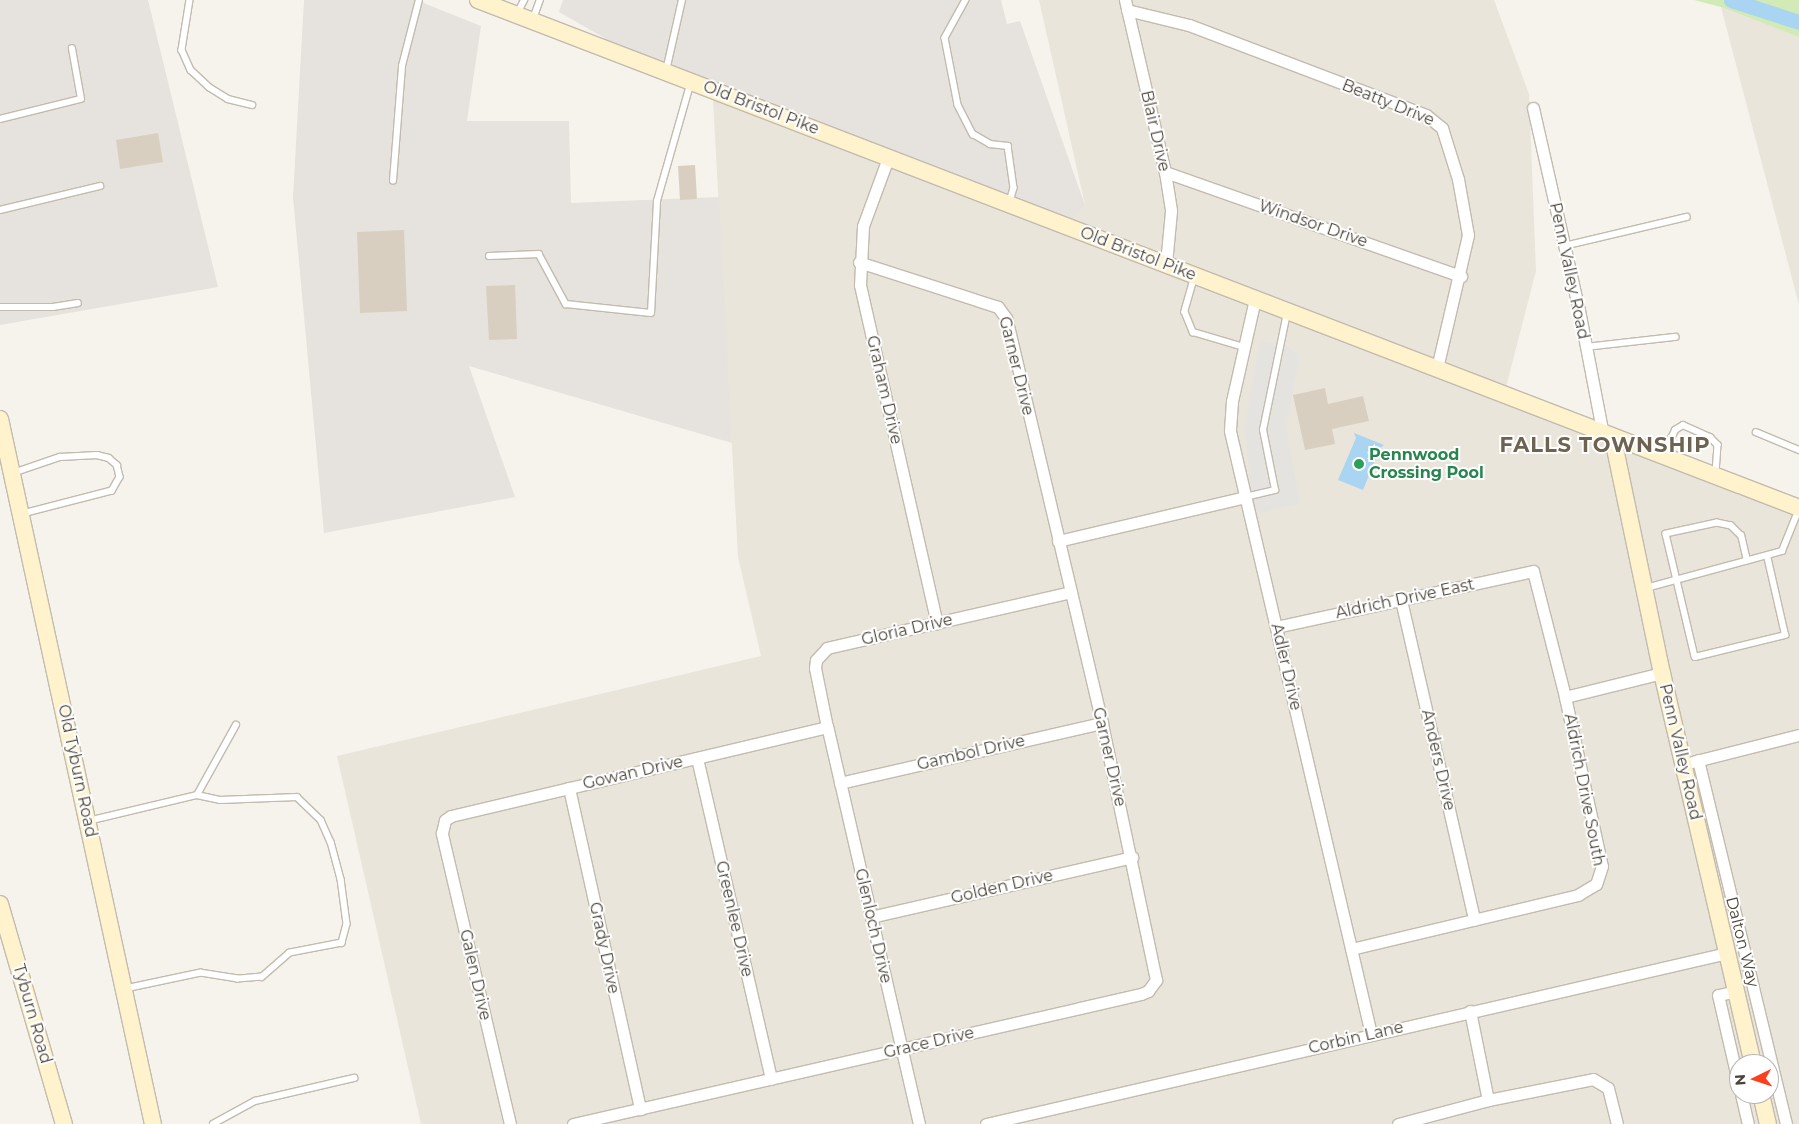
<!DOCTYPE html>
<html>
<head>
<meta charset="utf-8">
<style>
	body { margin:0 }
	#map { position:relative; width:1799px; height:1124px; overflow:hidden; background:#f6f3ec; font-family:Montserrat,sans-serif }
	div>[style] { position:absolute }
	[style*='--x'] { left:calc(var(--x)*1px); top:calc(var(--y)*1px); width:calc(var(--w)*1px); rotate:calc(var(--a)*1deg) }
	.residential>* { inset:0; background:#eae5da }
	.industrial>* { inset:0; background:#e6e2dd }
	.green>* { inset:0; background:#d2eab5 }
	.parking>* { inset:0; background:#e5e3e0 }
	.water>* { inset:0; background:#a9d4f2 }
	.canal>* { height:15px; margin:-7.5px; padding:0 7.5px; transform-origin:7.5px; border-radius:7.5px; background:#a9d4f2 }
	.building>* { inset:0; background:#d8cfc1 }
	.roads { filter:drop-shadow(1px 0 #c2bbae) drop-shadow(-1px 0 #c2bbae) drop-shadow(0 1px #c2bbae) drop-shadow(0 -1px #c2bbae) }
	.lane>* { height:5.5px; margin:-2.75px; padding:0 2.75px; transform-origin:2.75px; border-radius:2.75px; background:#fff }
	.street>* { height:11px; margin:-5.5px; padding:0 5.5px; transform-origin:5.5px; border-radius:5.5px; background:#fff }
	.secondary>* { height:16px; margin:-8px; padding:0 8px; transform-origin:8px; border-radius:8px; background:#fff3cd }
	.dots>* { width:14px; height:14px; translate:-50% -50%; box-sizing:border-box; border:2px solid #fff; border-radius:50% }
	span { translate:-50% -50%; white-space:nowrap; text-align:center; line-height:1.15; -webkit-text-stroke:4px #fff; paint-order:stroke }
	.street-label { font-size:16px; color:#4b4439 }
	.leisure-label { font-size:16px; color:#27864d; font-weight:700 }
	.left { translate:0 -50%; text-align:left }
	.district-label { font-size:21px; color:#6e6250; font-weight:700; letter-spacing:1px }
	.north { position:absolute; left:1729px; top:1054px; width:50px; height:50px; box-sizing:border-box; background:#fff; border:1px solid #b7b4b0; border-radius:50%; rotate:266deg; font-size:14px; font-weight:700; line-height:20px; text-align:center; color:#4b4439 }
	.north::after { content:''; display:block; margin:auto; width:18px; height:22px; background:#fc3f1d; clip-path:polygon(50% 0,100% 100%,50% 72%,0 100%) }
</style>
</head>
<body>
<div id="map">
	<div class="residential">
		<div style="clip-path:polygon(evenodd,1039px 0,1494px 0,1529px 94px,1536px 271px,1504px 395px,1799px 507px,1799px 1124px,421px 1124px,337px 756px,761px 656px,738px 557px,713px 100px,1065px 231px,1085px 205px,1039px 0,1739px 1064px,1769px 1064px,1769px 1094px,1739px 1094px,1739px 1064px)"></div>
		<div style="clip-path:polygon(1721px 7px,1799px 37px,1799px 305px)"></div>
	</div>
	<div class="industrial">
		<div style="clip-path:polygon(0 0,148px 0,218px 287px,0 325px)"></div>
		<div style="clip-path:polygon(304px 0,416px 0,481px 26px,467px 121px,569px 121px,571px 203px,719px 197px,732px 443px,469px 366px,515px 497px,324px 533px,293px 197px)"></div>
		<div style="clip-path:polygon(563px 0,1001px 0,1007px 24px,1020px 21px,1085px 205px,1065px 232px,713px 100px,559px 12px)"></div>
	</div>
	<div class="green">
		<div style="clip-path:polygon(1694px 0,1799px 0,1799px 37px,1721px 7px)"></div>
	</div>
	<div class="parking">
		<div style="clip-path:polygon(1260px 340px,1289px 347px,1300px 357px,1286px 426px,1300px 503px,1254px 515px,1244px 427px)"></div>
	</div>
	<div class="water">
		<div style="clip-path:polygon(1354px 433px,1384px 445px,1380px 448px,1363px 490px,1338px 480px,1356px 438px)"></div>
	</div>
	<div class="canal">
		<div style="--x:1731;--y:0;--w:71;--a:17.9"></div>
	</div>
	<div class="building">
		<div style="clip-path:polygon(158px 133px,163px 162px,120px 169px,116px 140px)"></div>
		<div style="clip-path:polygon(695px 165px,697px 199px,680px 200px,678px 166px)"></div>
		<div style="clip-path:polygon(404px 230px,407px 311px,360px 313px,357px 232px)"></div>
		<div style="clip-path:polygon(515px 285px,517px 339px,489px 340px,486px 286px)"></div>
		<div style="clip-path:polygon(1325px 388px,1328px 404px,1363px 396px,1369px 421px,1332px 429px,1335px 444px,1305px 450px,1293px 395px)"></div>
	</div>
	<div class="roads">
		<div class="lane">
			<div style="--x:190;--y:0;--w:51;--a:99.1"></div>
			<div style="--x:182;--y:50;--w:22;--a:66"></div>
			<div style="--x:191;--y:70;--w:25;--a:43"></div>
			<div style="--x:209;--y:87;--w:22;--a:32"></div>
			<div style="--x:228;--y:99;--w:25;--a:14"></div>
			<div style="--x:966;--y:0;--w:43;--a:118.9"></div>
			<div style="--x:945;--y:38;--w:68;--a:79"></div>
			<div style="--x:958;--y:105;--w:33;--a:63"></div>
			<div style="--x:973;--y:134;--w:20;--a:30"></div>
			<div style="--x:990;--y:144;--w:18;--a:6"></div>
			<div style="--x:1008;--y:146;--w:42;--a:81.9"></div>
			<div style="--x:1014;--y:188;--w:15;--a:106"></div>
			<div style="--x:517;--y:14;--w:16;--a:-63"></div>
			<div style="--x:533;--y:19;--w:20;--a:-70"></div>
			<div style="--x:666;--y:71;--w:73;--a:-77.3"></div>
			<div style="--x:0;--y:119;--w:83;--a:-13.9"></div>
			<div style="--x:81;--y:99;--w:51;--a:-100.2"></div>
			<div style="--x:393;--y:181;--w:115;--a:-85.5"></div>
			<div style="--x:402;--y:66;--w:68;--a:-75.6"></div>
			<div style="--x:0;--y:210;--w:103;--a:-13.5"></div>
			<div style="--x:1564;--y:246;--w:126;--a:-13.3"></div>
			<div style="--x:489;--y:256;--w:50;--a:-2.3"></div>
			<div style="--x:539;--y:254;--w:57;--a:61.6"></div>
			<div style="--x:566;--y:304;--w:85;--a:6"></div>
			<div style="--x:651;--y:313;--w:112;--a:-86.9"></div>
			<div style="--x:657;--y:201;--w:124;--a:-74.1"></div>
			<div style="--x:1195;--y:276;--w:37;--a:106"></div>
			<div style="--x:1185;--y:312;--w:22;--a:68"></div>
			<div style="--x:1193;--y:332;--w:53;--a:16.4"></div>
			<div style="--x:0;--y:307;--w:53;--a:0"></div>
			<div style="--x:53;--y:307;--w:25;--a:-9"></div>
			<div style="--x:1586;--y:347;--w:90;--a:-6.4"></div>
			<div style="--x:1756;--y:432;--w:47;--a:22.7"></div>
			<div style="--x:1663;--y:454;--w:27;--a:-63"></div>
			<div style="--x:1675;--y:430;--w:9;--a:-32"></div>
			<div style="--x:1683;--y:425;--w:30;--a:24"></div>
			<div style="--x:1710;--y:437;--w:11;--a:45"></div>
			<div style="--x:1718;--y:445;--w:30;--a:94"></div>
			<div style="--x:13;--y:473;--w:50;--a:-18.8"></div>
			<div style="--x:60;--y:457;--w:37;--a:-3"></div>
			<div style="--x:97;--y:455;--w:12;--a:14"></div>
			<div style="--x:109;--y:458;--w:11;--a:41"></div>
			<div style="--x:117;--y:465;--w:12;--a:76"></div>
			<div style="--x:120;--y:477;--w:16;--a:120"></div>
			<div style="--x:112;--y:491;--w:92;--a:165.5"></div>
			<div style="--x:1245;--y:497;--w:31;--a:-13"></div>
			<div style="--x:1275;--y:490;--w:61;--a:-101.3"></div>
			<div style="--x:1263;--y:430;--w:119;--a:-78.4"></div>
			<div style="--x:1747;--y:561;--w:26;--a:-103"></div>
			<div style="--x:1741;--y:536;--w:14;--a:-135"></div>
			<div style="--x:1731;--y:526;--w:14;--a:-168"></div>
			<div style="--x:1717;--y:523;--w:52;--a:167.8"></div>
			<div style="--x:1666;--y:534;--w:126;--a:76.7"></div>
			<div style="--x:1695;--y:657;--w:93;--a:-13.7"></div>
			<div style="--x:1785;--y:635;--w:81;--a:-102.8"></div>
			<div style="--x:1646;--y:588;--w:141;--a:-15.2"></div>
			<div style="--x:1782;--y:551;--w:45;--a:-68"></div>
			<div style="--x:197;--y:795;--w:80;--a:-60.9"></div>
			<div style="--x:88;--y:821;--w:112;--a:-13.4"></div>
			<div style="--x:197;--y:795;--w:24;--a:12"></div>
			<div style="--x:220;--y:800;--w:77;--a:-2.2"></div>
			<div style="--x:297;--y:797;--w:33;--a:44"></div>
			<div style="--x:321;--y:820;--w:24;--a:66"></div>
			<div style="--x:331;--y:842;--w:38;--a:75"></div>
			<div style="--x:341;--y:879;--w:45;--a:82.4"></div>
			<div style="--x:347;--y:924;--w:20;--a:105"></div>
			<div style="--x:342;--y:943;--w:53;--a:169.1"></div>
			<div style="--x:290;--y:953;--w:37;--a:139"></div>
			<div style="--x:262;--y:977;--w:24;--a:175"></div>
			<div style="--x:238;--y:979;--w:37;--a:-171"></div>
			<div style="--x:201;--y:973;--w:78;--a:168.1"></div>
			<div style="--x:213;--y:1124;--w:48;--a:-28.7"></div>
			<div style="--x:255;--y:1101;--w:102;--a:-13.1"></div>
		</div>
		<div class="street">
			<div style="--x:1125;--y:0;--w:177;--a:76.9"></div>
			<div style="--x:1165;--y:172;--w:39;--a:81"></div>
			<div style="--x:1171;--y:211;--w:53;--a:95.4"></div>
			<div style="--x:1127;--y:10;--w:64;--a:13.6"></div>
			<div style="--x:1189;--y:25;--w:254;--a:20.8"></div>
			<div style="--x:1426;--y:115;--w:21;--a:39"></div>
			<div style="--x:1442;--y:128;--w:53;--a:72.6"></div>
			<div style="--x:1458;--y:179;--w:57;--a:79.9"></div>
			<div style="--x:1468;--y:235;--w:137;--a:103.1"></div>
			<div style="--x:1533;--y:108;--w:207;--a:77.2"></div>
			<div style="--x:1579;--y:310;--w:127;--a:79.1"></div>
			<div style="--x:888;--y:158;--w:72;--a:110.2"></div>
			<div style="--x:863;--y:226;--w:59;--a:92.9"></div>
			<div style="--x:860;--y:285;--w:347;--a:77.2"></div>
			<div style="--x:1165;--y:172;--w:314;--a:19.4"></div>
			<div style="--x:1255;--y:299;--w:105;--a:102.7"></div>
			<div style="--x:1232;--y:401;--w:30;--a:94"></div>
			<div style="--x:1230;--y:431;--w:619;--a:76.84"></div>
			<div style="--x:1058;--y:541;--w:192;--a:-13.2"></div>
			<div style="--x:1401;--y:600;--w:328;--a:77.1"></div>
			<div style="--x:1276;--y:627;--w:263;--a:-12.3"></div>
			<div style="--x:1533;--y:571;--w:130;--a:75.7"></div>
			<div style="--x:1565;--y:697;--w:173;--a:77.7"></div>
			<div style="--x:1602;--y:866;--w:19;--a:108"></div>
			<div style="--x:1596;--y:884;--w:21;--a:149"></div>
			<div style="--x:1578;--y:895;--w:233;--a:166.6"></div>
			<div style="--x:1565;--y:697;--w:100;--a:-13.9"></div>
			<div style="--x:697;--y:758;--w:329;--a:77"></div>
			<div style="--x:1698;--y:760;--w:374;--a:76.4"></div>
			<div style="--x:1692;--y:762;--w:110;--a:-14.2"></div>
			<div style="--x:840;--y:783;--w:269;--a:-12.9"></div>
			<div style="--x:569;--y:788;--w:329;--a:77.5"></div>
			<div style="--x:871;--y:917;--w:268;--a:-12.9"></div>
			<div style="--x:1736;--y:991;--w:18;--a:167"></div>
			<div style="--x:1718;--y:995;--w:93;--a:77"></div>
			<div style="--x:1470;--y:1011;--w:91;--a:78.6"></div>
			<div style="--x:1741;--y:1094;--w:31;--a:77"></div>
			<div style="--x:510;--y:1124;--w:299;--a:-103.2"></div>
			<div style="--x:442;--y:833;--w:13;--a:-77"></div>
			<div style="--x:445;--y:820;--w:7;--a:-34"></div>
			<div style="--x:451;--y:816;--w:386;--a:-13.3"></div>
			<div style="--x:573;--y:1124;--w:583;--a:-12.89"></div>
			<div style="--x:1141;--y:994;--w:8;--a:-23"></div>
			<div style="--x:1148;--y:991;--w:14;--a:-54"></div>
			<div style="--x:1156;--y:980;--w:263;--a:-101.9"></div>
			<div style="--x:1102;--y:723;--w:416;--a:-103.3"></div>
			<div style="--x:1006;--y:318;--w:14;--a:-126"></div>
			<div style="--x:998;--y:307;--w:146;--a:-162.1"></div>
			<div style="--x:919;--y:1124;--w:408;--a:-103"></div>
			<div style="--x:827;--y:727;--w:60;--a:-101.5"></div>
			<div style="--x:815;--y:668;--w:8;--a:-83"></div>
			<div style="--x:816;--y:660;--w:16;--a:-47"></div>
			<div style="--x:827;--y:648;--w:250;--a:-12.9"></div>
			<div style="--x:986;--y:1124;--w:760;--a:-12.99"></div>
			<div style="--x:1398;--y:1124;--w:93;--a:-14.9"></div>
			<div style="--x:1488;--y:1100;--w:107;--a:-11.3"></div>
			<div style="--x:1593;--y:1079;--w:17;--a:31"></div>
			<div style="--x:1608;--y:1088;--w:37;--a:76"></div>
		</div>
		<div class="secondary">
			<div style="--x:478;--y:0;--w:1415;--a:21.03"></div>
			<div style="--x:0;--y:419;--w:721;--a:77.76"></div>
			<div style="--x:1613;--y:439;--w:239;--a:78.2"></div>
			<div style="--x:1662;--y:673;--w:401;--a:76.9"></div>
			<div style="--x:0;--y:904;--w:229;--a:73.8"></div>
			<div style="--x:1761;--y:1094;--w:31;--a:77"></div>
		</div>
	</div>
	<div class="dots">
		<div style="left:1359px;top:464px;background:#2e9e5b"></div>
	</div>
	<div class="street-label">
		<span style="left:1388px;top:103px;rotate:22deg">Beatty Drive</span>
		<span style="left:761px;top:108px;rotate:21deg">Old Bristol Pike</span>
		<span style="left:1155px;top:131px;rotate:77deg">Blair Drive</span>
		<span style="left:1313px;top:224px;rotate:19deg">Windsor Drive</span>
		<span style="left:1138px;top:254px;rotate:21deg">Old Bristol Pike</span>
		<span style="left:1569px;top:271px;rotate:78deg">Penn Valley Road</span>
		<span style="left:1016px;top:366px;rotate:76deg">Garner Drive</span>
		<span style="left:884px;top:390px;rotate:77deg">Graham Drive</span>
		<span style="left:1405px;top:599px;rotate:-12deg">Aldrich Drive East</span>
		<span style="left:907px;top:630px;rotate:-13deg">Gloria Drive</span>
		<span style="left:1286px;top:667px;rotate:77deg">Adler Drive</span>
		<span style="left:1680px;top:752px;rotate:77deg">Penn Valley Road</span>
		<span style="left:971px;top:753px;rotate:-13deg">Gambol Drive</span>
		<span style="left:1109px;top:757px;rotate:77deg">Garner Drive</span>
		<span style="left:1438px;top:760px;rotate:77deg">Anders Drive</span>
		<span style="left:77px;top:771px;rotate:78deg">Old Tyburn Road</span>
		<span style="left:633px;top:773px;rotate:-13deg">Gowan Drive</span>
		<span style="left:1584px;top:790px;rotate:79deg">Aldrich Drive South</span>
		<span style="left:1002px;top:887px;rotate:-13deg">Golden Drive</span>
		<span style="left:734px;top:919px;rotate:77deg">Greenlee Drive</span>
		<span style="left:873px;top:926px;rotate:77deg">Glenloch Drive</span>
		<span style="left:1742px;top:942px;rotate:76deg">Dalton Way</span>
		<span style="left:604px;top:948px;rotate:78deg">Grady Drive</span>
		<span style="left:475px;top:975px;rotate:77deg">Galen Drive</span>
		<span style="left:32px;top:1014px;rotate:74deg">Tyburn Road</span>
		<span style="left:1356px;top:1038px;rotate:-13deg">Corbin Lane</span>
		<span style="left:929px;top:1043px;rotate:-13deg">Grace Drive</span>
	</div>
	<div class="leisure-label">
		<span class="left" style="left:1369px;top:464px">Pennwood<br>Crossing Pool</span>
	</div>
	<div class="district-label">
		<span style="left:1605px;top:445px">FALLS TOWNSHIP</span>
	</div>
	<div class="north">N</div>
</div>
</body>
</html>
